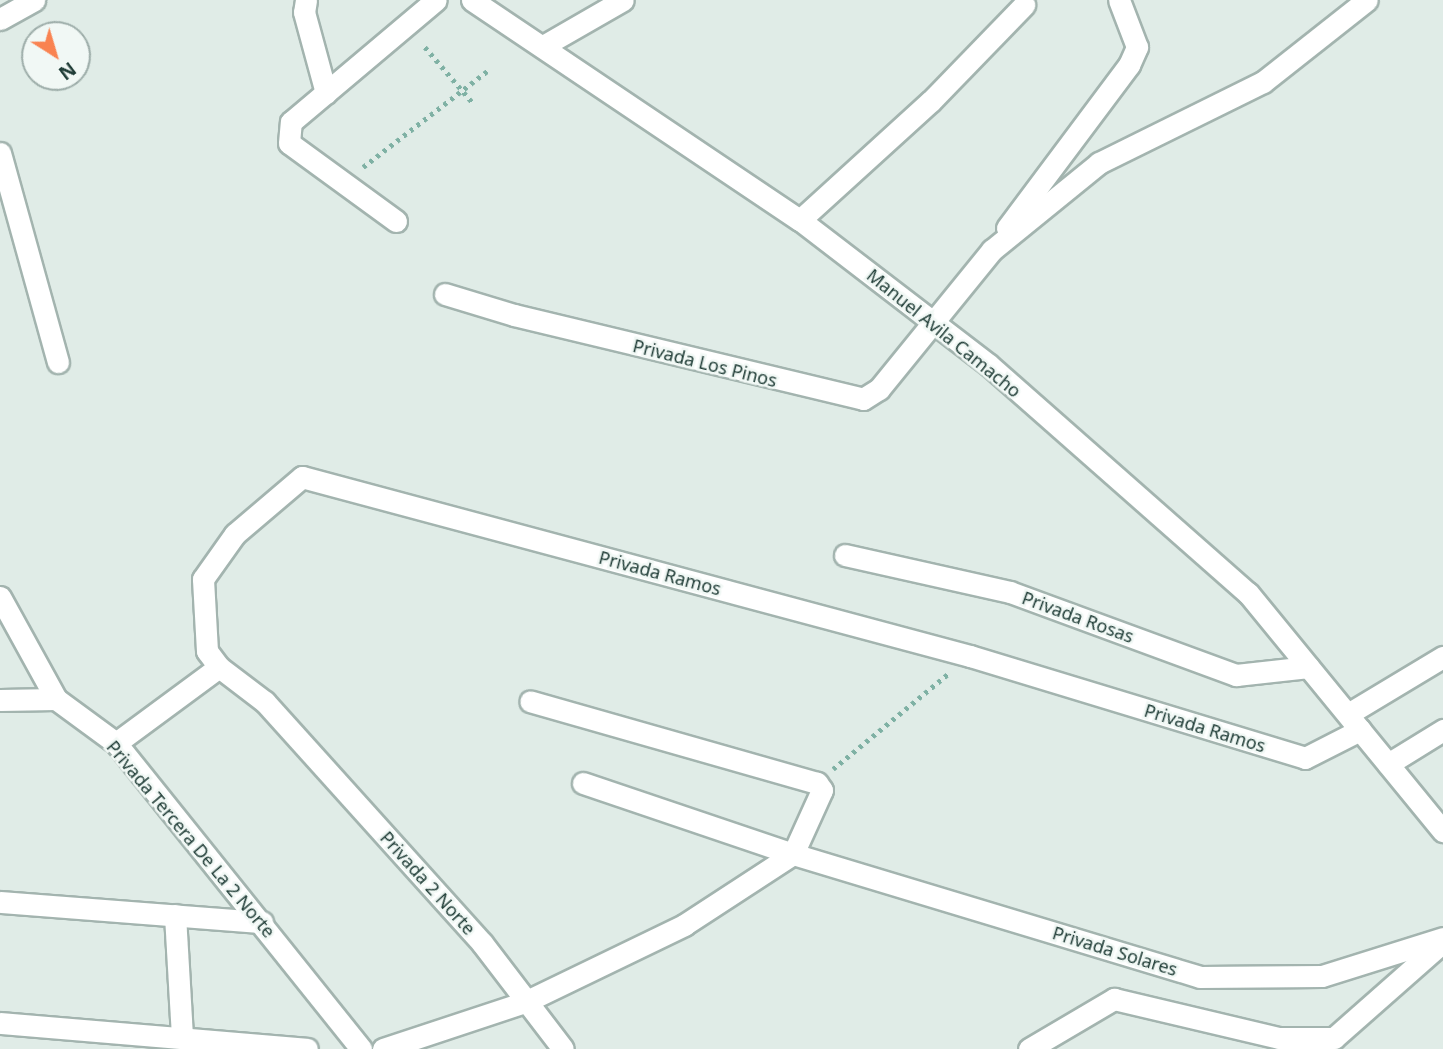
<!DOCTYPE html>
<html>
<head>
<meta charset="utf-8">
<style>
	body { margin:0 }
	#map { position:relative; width:1443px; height:1049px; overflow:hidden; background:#e0ece7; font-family:"Noto Sans",sans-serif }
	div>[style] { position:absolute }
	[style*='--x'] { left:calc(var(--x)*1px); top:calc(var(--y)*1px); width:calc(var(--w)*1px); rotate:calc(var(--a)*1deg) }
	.path>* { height:4.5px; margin-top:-2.25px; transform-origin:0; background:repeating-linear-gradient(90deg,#7fb1a4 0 3.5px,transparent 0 8.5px) }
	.roads { filter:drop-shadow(2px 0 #a3b4af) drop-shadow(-2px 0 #a3b4af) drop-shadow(0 2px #a3b4af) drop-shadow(0 -2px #a3b4af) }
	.minor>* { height:21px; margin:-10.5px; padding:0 10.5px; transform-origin:10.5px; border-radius:10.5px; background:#fff }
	span { translate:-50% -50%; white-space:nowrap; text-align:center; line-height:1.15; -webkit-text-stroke:5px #f1f8f5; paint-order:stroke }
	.street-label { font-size:18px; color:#203d37 }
	.north { position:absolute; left:21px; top:21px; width:70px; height:70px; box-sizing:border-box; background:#f1f8f5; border:2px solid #9dada9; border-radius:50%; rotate:143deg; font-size:19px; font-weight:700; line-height:28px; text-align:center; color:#203d37 }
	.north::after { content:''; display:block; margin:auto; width:24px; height:32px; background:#f98351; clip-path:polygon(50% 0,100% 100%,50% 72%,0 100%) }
</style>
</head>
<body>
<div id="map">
	<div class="path">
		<div style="--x:425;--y:47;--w:74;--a:49.4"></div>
		<div style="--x:363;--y:167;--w:157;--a:-37.7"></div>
		<div style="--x:833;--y:769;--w:149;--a:-39.6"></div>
	</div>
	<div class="roads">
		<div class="minor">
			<div style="--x:306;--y:0;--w:12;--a:99"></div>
			<div style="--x:304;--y:12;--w:84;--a:74.8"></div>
			<div style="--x:472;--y:0;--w:395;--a:33.9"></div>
			<div style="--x:800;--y:220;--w:238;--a:37.5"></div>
			<div style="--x:989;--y:365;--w:345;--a:41.4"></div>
			<div style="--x:1248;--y:593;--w:308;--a:50.7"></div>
			<div style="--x:0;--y:19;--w:39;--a:-29"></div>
			<div style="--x:543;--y:46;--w:92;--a:-29.9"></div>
			<div style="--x:0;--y:153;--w:217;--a:74.5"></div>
			<div style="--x:800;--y:220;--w:177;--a:-42.3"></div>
			<div style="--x:931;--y:101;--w:134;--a:-45.9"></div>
			<div style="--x:396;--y:221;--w:132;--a:-143.9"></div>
			<div style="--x:289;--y:143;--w:21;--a:-85"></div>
			<div style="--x:291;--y:122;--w:189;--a:-40.1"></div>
			<div style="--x:1007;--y:228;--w:204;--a:-53.2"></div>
			<div style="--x:1129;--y:65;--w:20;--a:-66"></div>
			<div style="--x:1137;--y:47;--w:50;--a:-111"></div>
			<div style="--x:445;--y:294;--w:72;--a:16.9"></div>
			<div style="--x:514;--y:315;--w:359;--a:13.5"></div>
			<div style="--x:863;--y:399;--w:19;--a:-32"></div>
			<div style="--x:879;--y:389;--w:179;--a:-50.9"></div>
			<div style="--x:992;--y:250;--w:138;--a:-39.1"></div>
			<div style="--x:1099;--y:163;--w:183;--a:-26.3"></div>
			<div style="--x:1263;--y:82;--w:132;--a:-38.3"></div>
			<div style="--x:845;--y:555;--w:169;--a:12.6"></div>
			<div style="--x:1010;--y:592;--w:241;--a:20.2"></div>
			<div style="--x:1236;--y:675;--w:73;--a:-6.3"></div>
			<div style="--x:0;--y:597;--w:116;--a:61.2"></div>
			<div style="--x:56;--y:699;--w:74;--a:36.3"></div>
			<div style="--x:116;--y:743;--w:392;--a:51.3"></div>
			<div style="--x:219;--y:667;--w:58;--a:37.3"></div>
			<div style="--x:265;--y:702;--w:324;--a:48"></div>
			<div style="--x:482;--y:943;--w:133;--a:52.6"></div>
			<div style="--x:0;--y:700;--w:56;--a:-1"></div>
			<div style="--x:1348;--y:714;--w:111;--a:-31"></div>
			<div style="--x:116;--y:743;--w:128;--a:-36.4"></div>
			<div style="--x:219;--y:667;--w:20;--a:-127"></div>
			<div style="--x:207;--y:651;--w:72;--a:-93.2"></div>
			<div style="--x:203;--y:579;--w:55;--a:-54.6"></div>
			<div style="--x:235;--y:534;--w:88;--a:-40.4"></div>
			<div style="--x:302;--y:477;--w:692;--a:15"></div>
			<div style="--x:970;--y:656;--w:350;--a:16.9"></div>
			<div style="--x:1305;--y:758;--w:62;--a:-27"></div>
			<div style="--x:1388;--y:764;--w:65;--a:-31.7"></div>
			<div style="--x:583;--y:783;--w:222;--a:18.7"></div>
			<div style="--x:793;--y:854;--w:425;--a:16.8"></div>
			<div style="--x:1200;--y:977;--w:122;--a:-0.5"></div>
			<div style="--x:1322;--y:976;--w:127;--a:-17.4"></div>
			<div style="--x:0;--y:902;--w:263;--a:4.4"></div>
			<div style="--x:175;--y:915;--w:122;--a:86.7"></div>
			<div style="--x:0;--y:1023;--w:308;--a:4.8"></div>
			<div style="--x:383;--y:1049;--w:150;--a:-18.3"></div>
			<div style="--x:525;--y:1002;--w:177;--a:-25.8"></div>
			<div style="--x:684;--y:925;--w:130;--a:-33.1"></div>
			<div style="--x:793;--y:854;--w:70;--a:-65.6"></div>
			<div style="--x:822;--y:790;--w:9;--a:-126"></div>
			<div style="--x:817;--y:783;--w:298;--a:-164.1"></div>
			<div style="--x:1029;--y:1049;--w:99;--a:-30.5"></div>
			<div style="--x:1114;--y:999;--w:170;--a:13.3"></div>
			<div style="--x:1279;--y:1038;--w:55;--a:0"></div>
			<div style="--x:1334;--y:1038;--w:145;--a:-41.4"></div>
		</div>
	</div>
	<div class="street-label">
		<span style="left:944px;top:333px;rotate:39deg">Manuel Avila Camacho</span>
		<span style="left:705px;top:363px;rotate:14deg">Privada Los Pinos</span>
		<span style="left:660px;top:573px;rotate:15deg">Privada Ramos</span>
		<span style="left:1078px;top:617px;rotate:20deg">Privada Rosas</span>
		<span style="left:1205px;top:728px;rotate:17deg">Privada Ramos</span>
		<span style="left:191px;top:839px;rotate:50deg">Privada Tercera De La 2 Norte</span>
		<span style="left:428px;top:883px;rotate:48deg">Privada 2 Norte</span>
		<span style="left:1115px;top:951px;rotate:17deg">Privada Solares</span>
	</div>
	<div class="north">N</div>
</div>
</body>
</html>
